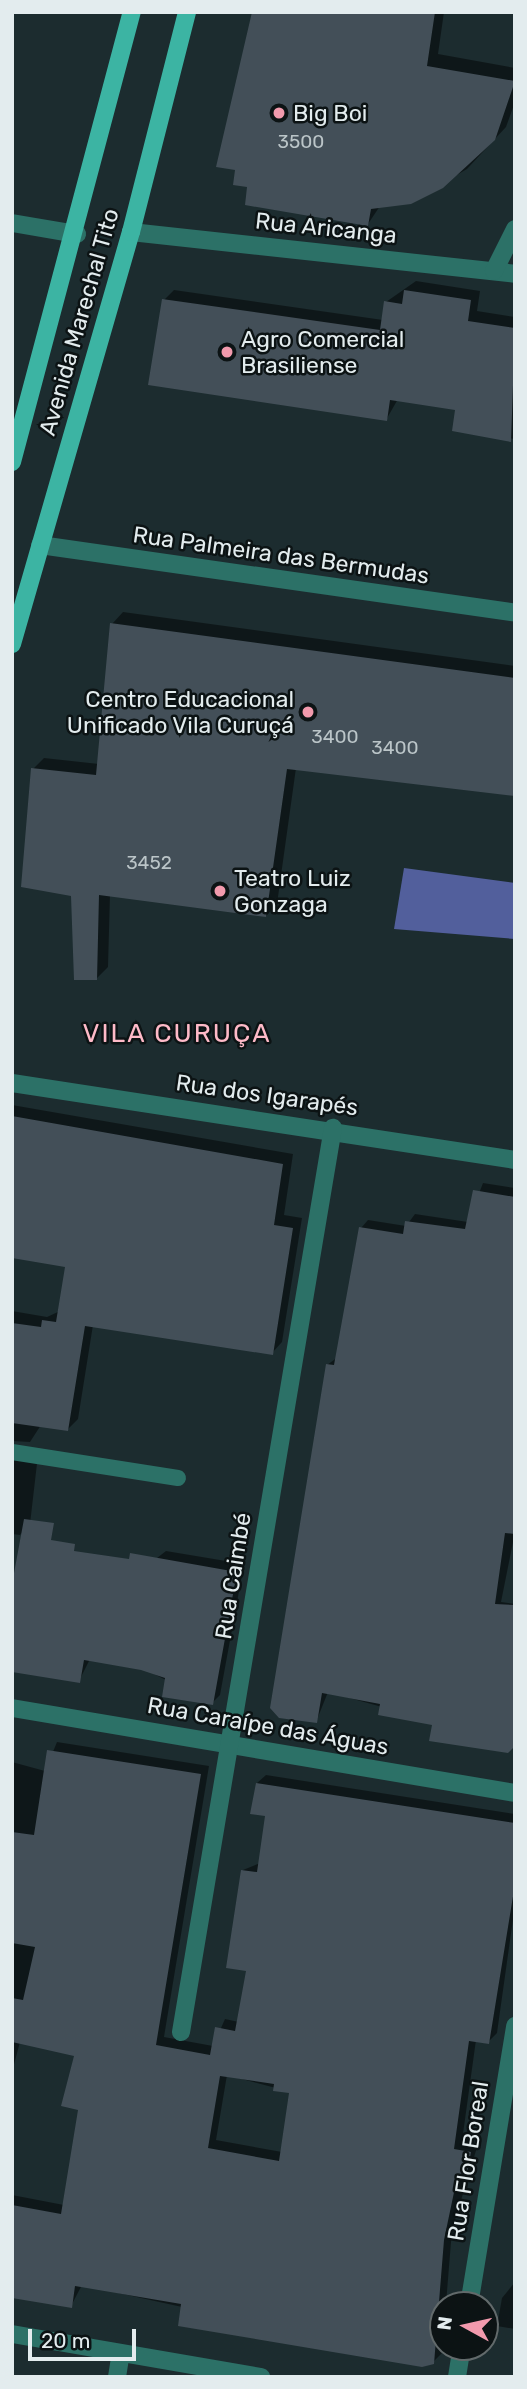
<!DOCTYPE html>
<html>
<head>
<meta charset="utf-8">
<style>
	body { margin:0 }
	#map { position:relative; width:527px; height:2389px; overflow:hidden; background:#1c2c2f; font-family:Rubik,sans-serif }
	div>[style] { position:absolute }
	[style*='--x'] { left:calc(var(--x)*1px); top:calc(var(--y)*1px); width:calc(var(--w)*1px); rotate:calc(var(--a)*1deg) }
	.water>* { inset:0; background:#525f9c }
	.shadow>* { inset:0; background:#0007 }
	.building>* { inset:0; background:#434f58 }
	.service>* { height:16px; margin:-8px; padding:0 8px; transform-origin:8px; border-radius:8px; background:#2c7167 }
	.minor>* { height:18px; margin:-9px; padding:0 9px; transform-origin:9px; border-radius:9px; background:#2c7167 }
	.tertiary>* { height:18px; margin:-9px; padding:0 9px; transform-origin:9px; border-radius:9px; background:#2c7167 }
	.primary>* { height:18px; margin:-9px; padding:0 9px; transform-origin:9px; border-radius:9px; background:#3cb4a3 }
	.dots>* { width:19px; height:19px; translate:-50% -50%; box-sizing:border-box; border:4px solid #0c1314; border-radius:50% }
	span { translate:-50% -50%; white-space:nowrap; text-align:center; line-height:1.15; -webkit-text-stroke:5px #0c1314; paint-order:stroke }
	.number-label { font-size:19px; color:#bbc5c8 }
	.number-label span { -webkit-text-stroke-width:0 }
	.poi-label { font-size:23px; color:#e3ecee }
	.left { translate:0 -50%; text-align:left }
	.right { translate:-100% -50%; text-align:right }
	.street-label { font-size:23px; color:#e3ecee }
	.quarter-label { font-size:26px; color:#febac8; letter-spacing:2px }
	.frame { position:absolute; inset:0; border:14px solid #e3ecee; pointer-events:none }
	.north { position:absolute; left:429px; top:2291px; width:70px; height:70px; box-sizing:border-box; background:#0c1314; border:2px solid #626a6b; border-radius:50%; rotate:278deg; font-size:19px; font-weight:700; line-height:28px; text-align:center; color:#e3ecee }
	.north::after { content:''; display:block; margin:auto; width:24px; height:32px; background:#f29aad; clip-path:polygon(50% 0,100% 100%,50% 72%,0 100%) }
	.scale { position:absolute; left:28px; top:2329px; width:108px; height:32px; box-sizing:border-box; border:4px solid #e3ecee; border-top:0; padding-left:9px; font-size:21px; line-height:24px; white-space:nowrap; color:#e3ecee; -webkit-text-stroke:5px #0c1314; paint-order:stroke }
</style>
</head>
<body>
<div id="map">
	<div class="water">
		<div style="clip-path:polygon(404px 868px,515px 883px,515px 939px,394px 929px)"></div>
	</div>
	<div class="shadow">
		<div style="clip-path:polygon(252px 12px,444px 12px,438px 54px,515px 68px,515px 102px,506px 127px,467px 169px,410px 202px,380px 206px,368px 224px)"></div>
		<div style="clip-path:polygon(416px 281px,480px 291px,477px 311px,515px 317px,515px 439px,454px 430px,457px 408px,398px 399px,386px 420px,164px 300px,174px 290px,383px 320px,386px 302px)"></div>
		<div style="clip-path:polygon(123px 612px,515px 666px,515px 794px,296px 768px,277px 904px,266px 916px,110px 895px,108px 967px,97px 978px,33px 769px,44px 758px,99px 764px,112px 624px)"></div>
		<div style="clip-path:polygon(12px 1105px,293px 1154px,284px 1215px,302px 1218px,282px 1342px,272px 1353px,93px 1325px,78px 1419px,68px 1429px,41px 1425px,30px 1442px,12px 1441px,16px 1451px,38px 1455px,30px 1524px,20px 1535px,12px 1534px,12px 1311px,47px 1317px,60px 1311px,67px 1265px,12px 1256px)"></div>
		<div style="clip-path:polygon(483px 1183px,515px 1188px,515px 1532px,501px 1602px,515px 1604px,515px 1744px,328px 1692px,316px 1722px,327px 1365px,338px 1357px,361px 1228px,368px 1220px,406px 1226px,415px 1214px,468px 1222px)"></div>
		<div style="clip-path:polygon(166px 1551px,244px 1564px,220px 1695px,212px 1703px,142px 1668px,90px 1659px,79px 1681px,12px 1671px)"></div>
		<div style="clip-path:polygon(evenodd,57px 1742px,209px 1766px,164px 2037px,213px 2046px,225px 2019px,239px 2022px,248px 1970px,243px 1870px,260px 1863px,267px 1814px,257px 1783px,266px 1775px,515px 1814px,515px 1905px,497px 2033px,488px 2042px,476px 2040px,462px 2141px,478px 2144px,452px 2230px,442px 2353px,433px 2362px,82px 2285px,71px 2306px,12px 2295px,12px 2195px,64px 2205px,80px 2109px,76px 2055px,20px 2042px,12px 2072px,12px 1762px,45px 1771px,57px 1742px,227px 2075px,291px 2092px,282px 2152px,216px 2140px,227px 2075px)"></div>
		<div style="clip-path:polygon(515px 2282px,515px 2329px,497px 2326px,502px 2298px)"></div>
	</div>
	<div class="building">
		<div style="clip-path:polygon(252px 12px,435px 12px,427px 66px,515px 81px,495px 140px,443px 188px,411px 204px,371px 209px,368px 226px,245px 205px,247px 187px,233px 185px,235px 170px,216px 167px)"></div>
		<div style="clip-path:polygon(404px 290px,471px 300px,468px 321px,515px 328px,511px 442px,452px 431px,455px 410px,390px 400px,387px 421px,148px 385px,162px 299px,380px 330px,384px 301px,402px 304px)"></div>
		<div style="clip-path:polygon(110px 623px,515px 678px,515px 796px,287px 769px,266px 917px,99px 895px,97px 980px,74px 980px,71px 896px,21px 887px,31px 768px,96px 775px)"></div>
		<div style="clip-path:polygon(12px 1116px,283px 1164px,274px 1225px,293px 1228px,273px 1355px,85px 1326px,68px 1431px,12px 1423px,12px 1323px,41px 1327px,42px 1320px,56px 1322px,65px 1267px,12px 1258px)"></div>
		<div style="clip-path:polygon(473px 1190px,515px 1197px,515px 1534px,505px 1533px,495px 1604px,515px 1605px,515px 1746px,508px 1753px,429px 1741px,432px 1725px,378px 1715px,380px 1704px,322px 1693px,317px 1723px,279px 1718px,270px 1708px,326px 1364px,334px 1365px,359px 1227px,403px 1234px,405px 1221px,465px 1229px)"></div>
		<div style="clip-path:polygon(24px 1519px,54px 1523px,51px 1540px,75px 1544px,74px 1551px,129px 1559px,130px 1553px,237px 1572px,213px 1705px,162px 1697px,165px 1678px,141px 1670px,84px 1660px,80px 1683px,12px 1672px,12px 1584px)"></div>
		<div style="clip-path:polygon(evenodd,47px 1750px,201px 1774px,156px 2045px,210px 2055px,215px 2027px,235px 2031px,246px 1971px,226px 1968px,241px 1870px,257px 1872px,265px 1816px,250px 1814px,256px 1783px,515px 1823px,515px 1884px,489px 2044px,469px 2041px,454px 2149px,471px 2152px,466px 2180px,457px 2178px,444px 2240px,434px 2364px,422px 2367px,178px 2326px,181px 2304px,75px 2286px,72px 2308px,12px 2298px,12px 2205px,61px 2214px,78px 2110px,61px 2106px,74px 2056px,12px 2042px,12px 1998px,23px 2000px,35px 1947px,12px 1943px,12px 1832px,34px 1835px,47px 1750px,220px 2076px,274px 2084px,273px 2091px,289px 2093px,279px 2161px,208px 2148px,220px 2076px)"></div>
	</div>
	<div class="service">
		<div style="--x:12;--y:1452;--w:168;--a:8.9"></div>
	</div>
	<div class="minor">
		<div style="--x:12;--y:223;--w:66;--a:9.6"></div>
		<div style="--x:40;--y:545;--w:480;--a:8.1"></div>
		<div style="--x:12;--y:1083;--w:509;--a:8.7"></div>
		<div style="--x:12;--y:1708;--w:510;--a:9.59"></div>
		<div style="--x:181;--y:2032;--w:917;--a:-80.46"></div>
		<div style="--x:469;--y:2305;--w:283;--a:-80.6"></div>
		<div style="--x:117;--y:2377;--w:24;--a:-81"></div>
		<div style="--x:457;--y:2377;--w:30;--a:-81"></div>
	</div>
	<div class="tertiary">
		<div style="--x:131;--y:232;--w:386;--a:6.2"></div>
		<div style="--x:494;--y:271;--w:47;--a:-63.4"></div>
		<div style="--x:12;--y:2334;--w:253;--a:9.8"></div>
	</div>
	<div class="primary">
		<div style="--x:12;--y:462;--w:466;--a:-75.1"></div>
		<div style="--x:12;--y:644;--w:429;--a:-73.9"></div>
		<div style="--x:131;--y:232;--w:227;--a:-75.7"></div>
	</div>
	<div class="dots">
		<div style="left:279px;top:113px;background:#f29aad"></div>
		<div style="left:227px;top:352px;background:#f29aad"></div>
		<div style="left:308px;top:712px;background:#f29aad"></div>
		<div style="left:220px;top:891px;background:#f29aad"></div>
	</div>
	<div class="number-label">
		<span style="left:301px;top:142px">3500</span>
		<span style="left:335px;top:737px">3400</span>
		<span style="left:395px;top:748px">3400</span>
		<span style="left:149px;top:863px">3452</span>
	</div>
	<div class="poi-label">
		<span class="left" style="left:293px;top:113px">Big Boi</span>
		<span class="left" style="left:241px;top:352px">Agro Comercial<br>Brasiliense</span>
		<span class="right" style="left:294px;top:712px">Centro Educacional<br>Unificado Vila Curuçá</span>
		<span class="left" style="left:234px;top:891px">Teatro Luiz<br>Gonzaga</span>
	</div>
	<div class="street-label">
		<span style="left:326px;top:228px;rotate:6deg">Rua Aricanga</span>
		<span style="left:79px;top:322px;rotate:-74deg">Avenida Marechal Tito</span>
		<span style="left:281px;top:555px;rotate:8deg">Rua Palmeira das Bermudas</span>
		<span style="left:267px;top:1095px;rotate:8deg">Rua dos Igarapés</span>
		<span style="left:233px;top:1576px;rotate:-81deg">Rua Caimbé</span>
		<span style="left:268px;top:1726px;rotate:10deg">Rua Caraípe das Águas</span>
		<span style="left:468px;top:2161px;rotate:-81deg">Rua Flor Boreal</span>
	</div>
	<div class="quarter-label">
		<span style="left:177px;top:1034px">VILA CURUÇA</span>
	</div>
	<div class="frame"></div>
	<div class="north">N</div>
	<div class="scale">20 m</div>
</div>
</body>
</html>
